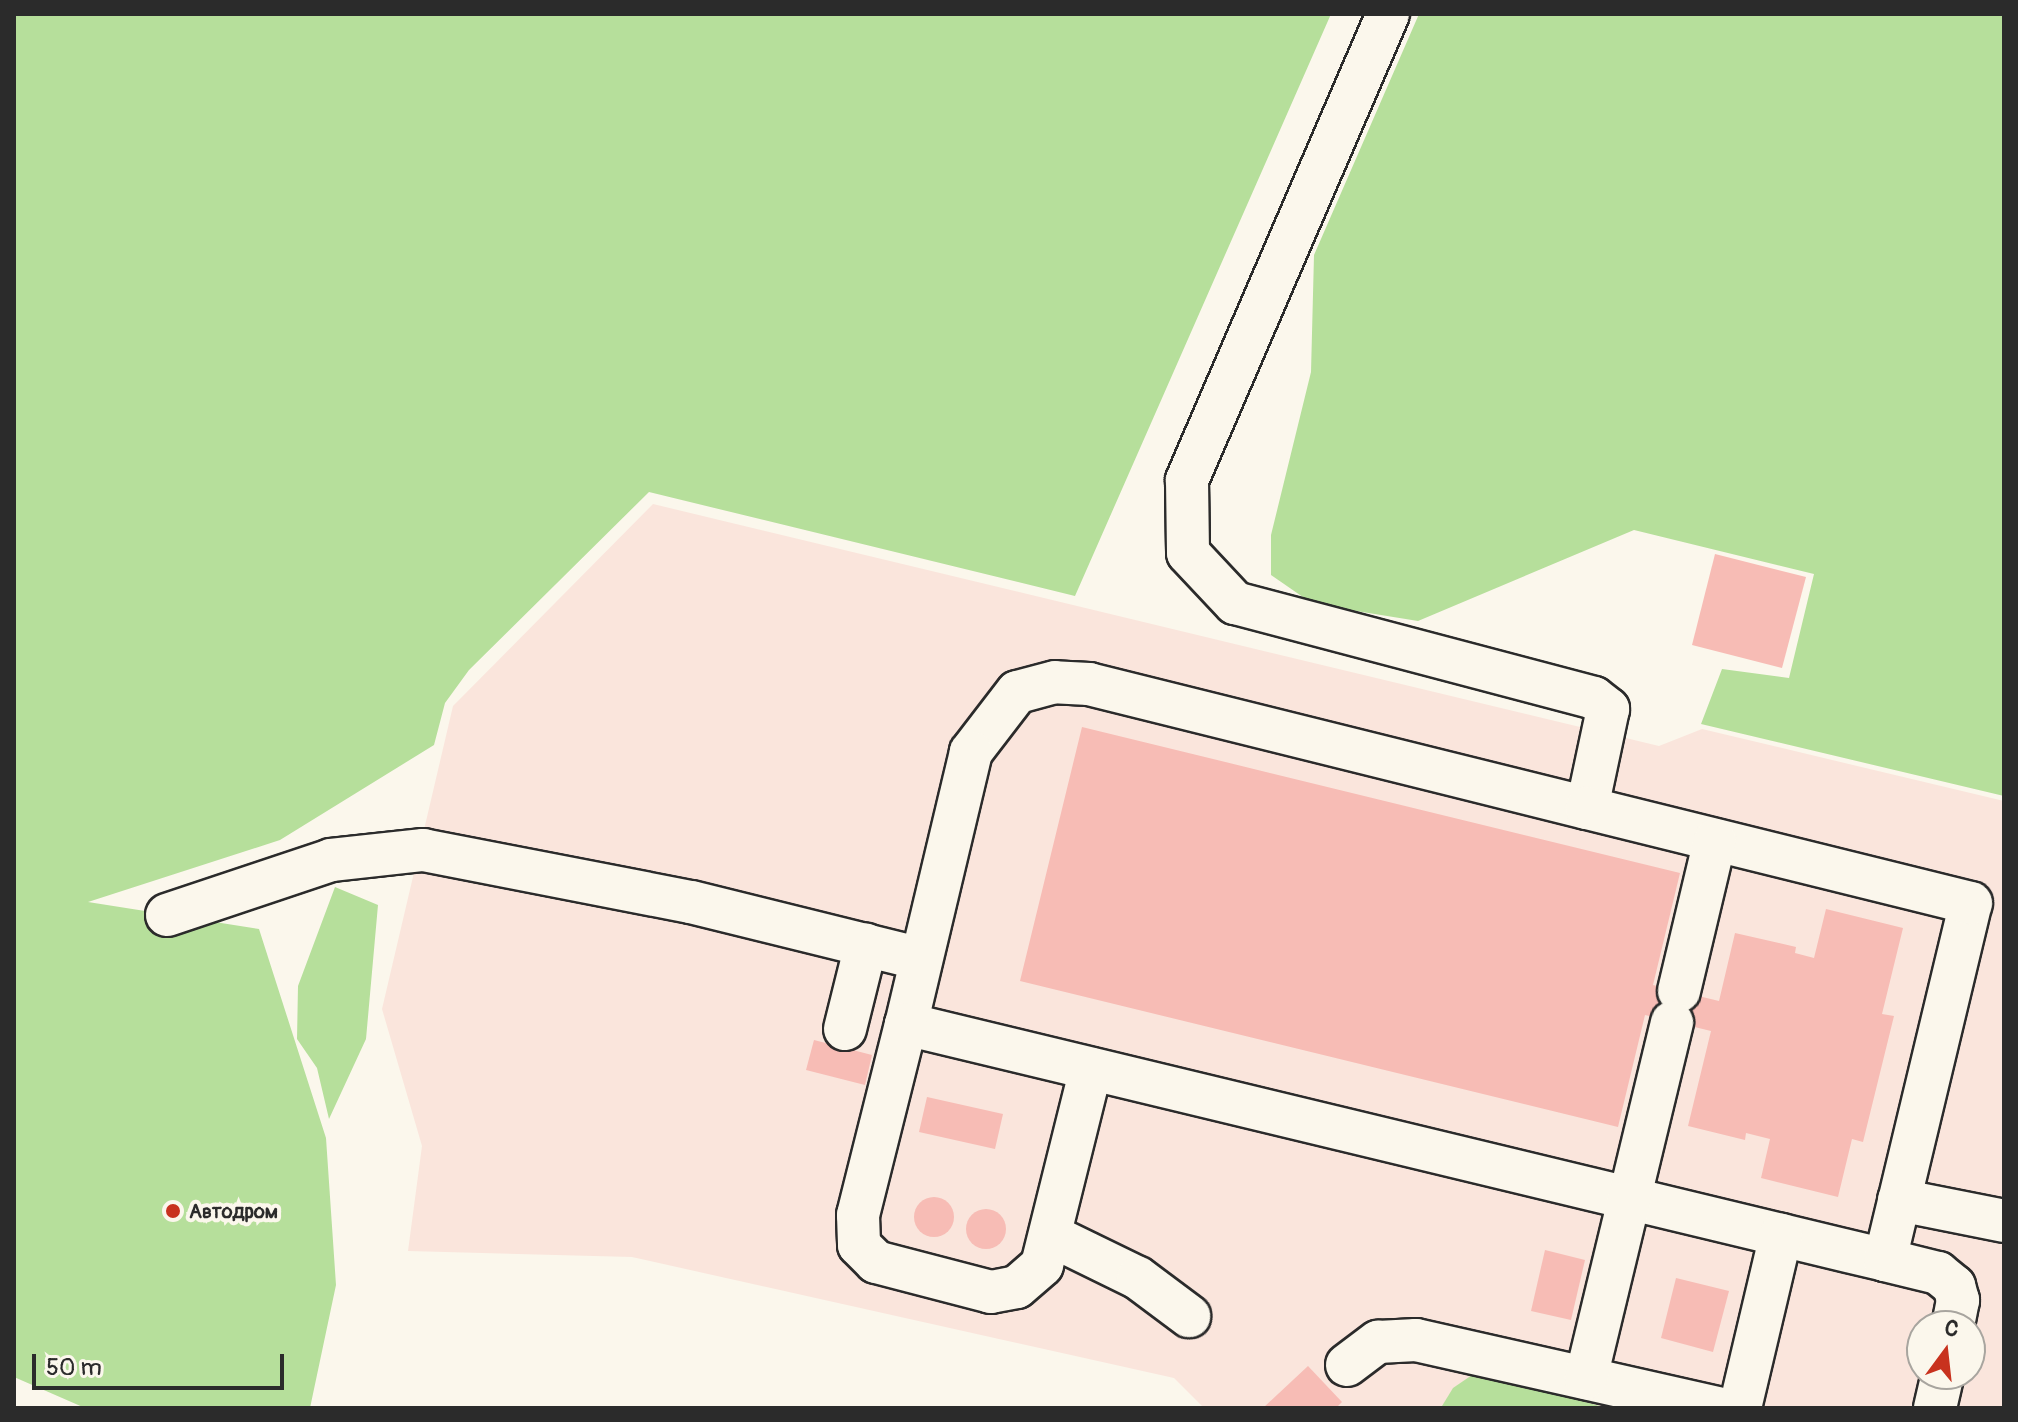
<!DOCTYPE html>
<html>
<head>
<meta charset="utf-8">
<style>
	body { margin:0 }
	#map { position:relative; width:2018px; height:1422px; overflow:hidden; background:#fbf7ec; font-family:Pangolin,sans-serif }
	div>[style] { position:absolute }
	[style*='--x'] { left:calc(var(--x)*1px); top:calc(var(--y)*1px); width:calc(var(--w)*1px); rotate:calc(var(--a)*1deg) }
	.built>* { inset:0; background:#fae5dc }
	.green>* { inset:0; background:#b6df9b }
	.building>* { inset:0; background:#f7bcb5 }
	.round { border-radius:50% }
	.roads { filter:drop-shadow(2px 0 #2b2b2b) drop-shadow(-2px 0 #2b2b2b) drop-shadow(0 2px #2b2b2b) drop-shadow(0 -2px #2b2b2b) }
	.minor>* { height:42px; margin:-21px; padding:0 21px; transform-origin:21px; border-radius:21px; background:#fbf7ec }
	.dots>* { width:22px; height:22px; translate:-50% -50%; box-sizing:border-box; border:4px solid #fbf7ec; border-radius:50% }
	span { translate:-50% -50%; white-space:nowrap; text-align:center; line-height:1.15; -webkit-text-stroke:8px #fbf7ec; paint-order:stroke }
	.poi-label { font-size:20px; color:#2b2b2b; font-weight:700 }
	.left { translate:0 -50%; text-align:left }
	.frame { position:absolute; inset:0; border:16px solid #2b2b2b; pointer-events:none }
	.north { position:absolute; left:1906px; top:1310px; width:80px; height:80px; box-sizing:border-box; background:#fbf7ec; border:2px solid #a8a59f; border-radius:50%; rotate:15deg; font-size:22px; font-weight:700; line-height:32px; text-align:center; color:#2b2b2b }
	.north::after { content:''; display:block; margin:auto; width:28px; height:36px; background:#c8321e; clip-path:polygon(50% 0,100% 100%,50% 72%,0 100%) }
	.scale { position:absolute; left:32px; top:1354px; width:252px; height:36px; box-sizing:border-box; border:4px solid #2b2b2b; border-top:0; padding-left:10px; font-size:24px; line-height:28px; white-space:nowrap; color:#2b2b2b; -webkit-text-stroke:6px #fbf7ec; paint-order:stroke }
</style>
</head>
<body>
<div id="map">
	<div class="built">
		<div style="clip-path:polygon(evenodd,653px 504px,1659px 746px,1702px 729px,2004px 801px,2004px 1408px,1204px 1408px,1174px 1378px,632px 1257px,408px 1251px,422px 1146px,382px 1009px,453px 706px,653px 504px,1922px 1326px,1970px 1326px,1970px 1374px,1922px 1374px,1922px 1326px)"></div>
	</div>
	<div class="green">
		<div style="clip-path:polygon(14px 14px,1331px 14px,1075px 596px,649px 492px,469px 670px,445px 703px,434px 745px,280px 840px,88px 902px,259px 929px,326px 1138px,336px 1285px,310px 1408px,85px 1408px,14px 1377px)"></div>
		<div style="clip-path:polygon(1419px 14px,2004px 14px,2004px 796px,1701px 724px,1722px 669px,1789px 678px,1814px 574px,1634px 530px,1418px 621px,1313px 604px,1271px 575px,1271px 535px,1311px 372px,1314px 255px)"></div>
		<div style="clip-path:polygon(335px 887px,378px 905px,366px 1039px,329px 1119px,317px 1068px,297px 1039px,298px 986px)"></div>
		<div style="clip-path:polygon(1475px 1373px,1509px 1379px,1606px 1408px,1442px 1406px,1453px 1388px)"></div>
	</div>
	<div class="building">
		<div style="clip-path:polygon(1715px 554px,1806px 577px,1782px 668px,1692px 645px)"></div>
		<div style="clip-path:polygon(1082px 727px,1680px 873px,1653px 985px,1719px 1001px,1735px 933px,1796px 947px,1795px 953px,1814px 958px,1826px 909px,1903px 928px,1882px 1014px,1894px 1016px,1863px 1142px,1852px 1139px,1838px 1197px,1761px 1178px,1770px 1139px,1746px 1133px,1745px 1140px,1688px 1126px,1711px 1031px,1645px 1015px,1618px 1127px,1020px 981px)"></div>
		<div style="clip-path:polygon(814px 1040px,872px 1055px,865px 1085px,806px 1070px)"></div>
		<div style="clip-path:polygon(927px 1097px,1003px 1114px,995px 1149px,919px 1132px)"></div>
		<div class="round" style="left:914px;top:1197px;width:40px;height:40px"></div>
		<div class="round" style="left:966px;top:1209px;width:40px;height:40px"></div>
		<div style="clip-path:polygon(1545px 1250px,1585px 1260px,1571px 1320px,1531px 1311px)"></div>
		<div style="clip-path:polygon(1676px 1278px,1729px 1291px,1713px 1352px,1661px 1338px)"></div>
		<div style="clip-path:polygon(1308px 1366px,1342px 1402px,1336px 1408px,1263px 1408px)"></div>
	</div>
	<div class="roads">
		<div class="minor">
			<div style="--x:1388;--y:14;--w:508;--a:113.33"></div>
			<div style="--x:1187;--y:480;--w:73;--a:89.2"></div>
			<div style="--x:1188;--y:553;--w:69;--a:46.8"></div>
			<div style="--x:1235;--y:603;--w:371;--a:14.8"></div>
			<div style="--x:1594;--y:698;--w:18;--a:38"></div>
			<div style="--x:1608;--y:709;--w:101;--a:102"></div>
			<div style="--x:1587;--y:808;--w:513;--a:-166.02"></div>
			<div style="--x:1089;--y:684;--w:34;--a:-177"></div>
			<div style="--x:1055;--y:682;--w:39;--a:165"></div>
			<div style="--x:1017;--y:692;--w:76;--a:127.5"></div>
			<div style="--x:971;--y:752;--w:280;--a:103.4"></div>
			<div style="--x:906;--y:1024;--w:1007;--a:13.55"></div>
			<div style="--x:1885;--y:1260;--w:367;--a:-76.5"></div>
			<div style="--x:1971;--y:903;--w:396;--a:-166.1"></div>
			<div style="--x:167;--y:915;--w:173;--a:-18.5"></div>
			<div style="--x:331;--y:860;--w:93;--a:-6.2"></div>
			<div style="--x:423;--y:850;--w:273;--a:11"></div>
			<div style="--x:691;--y:902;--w:237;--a:13.9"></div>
			<div style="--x:1679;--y:991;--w:155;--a:-76.6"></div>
			<div style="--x:906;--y:1024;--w:197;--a:104.1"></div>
			<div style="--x:858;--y:1215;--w:30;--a:88"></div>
			<div style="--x:859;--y:1245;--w:24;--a:45"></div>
			<div style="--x:876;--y:1262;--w:119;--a:14.6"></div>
			<div style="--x:991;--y:1292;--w:26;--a:-11"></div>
			<div style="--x:1017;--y:1287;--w:33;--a:-41"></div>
			<div style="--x:1042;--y:1265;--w:202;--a:-76"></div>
			<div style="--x:845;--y:1029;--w:87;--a:-76"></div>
			<div style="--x:1899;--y:1200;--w:107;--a:11.3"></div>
			<div style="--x:1052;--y:1236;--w:96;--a:26"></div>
			<div style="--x:1138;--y:1278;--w:64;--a:36.7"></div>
			<div style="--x:1885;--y:1260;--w:55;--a:13.8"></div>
			<div style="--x:1938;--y:1273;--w:21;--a:39"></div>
			<div style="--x:1954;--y:1286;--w:15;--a:74"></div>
			<div style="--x:1958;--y:1300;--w:26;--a:101"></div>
			<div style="--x:1347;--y:1365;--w:39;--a:-37"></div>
			<div style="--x:1378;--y:1342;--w:38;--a:-3"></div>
			<div style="--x:1416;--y:1340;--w:309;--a:12.7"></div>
			<div style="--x:1586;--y:1378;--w:366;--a:-76.4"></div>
			<div style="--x:1740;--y:1408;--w:178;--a:-76.7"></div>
			<div style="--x:1935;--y:1408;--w:35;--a:-77"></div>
		</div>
	</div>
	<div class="dots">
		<div style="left:173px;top:1211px;background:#c8321e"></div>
	</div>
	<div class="poi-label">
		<span class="left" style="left:189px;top:1211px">Автодром</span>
	</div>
	<div class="frame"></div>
	<div class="north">С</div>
	<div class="scale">50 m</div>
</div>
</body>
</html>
